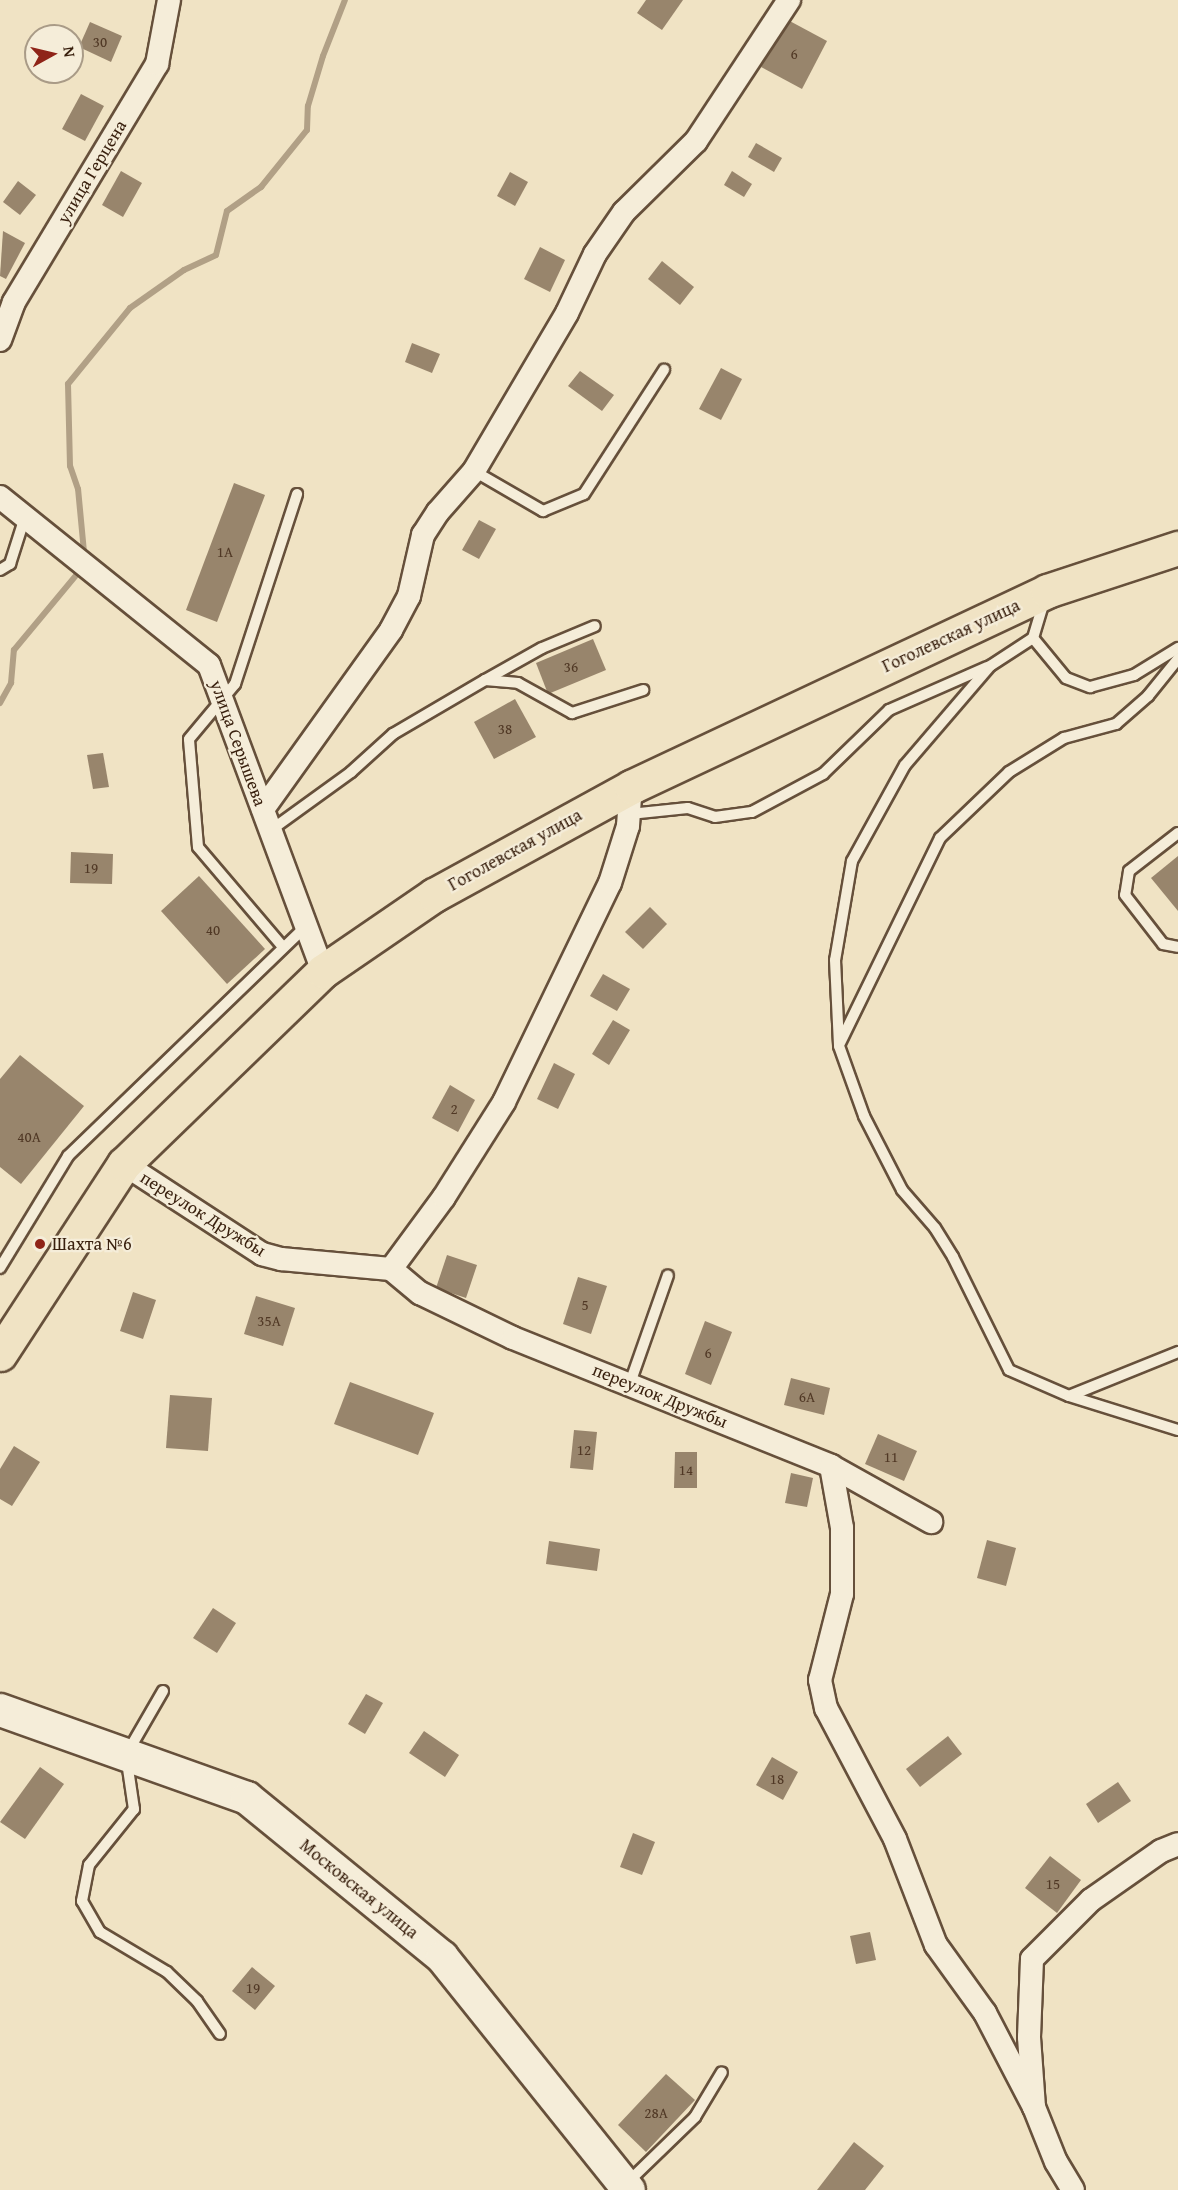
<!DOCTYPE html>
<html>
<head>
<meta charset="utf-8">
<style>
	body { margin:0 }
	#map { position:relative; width:1178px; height:2190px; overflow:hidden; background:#f0e3c4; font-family:"Gentium Book Plus",serif }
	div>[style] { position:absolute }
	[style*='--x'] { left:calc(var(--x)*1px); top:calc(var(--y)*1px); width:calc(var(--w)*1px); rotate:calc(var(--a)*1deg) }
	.stream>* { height:6px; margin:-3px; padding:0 3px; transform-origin:3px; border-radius:3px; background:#b1a086 }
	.building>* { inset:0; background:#98856c }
	.roads { filter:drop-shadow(2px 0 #66503b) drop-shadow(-2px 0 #66503b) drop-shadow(0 2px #66503b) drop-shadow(0 -2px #66503b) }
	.lane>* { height:10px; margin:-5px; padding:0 5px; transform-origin:5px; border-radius:5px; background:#f5edd9 }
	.street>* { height:22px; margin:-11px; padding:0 11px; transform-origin:11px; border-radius:11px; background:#f5edd9 }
	.secondary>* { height:32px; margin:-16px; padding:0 16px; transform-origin:16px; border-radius:16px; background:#f5edd9 }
	.primary>* { height:33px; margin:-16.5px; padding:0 16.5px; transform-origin:16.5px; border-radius:16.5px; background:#f0e3c4 }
	.dots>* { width:16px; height:16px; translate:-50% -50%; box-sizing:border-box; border:3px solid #f5edd9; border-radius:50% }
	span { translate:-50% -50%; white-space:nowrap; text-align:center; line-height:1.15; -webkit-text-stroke:4.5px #f5edd9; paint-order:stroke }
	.number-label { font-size:15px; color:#503825 }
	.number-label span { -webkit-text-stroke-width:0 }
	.street-label { font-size:18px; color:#381f0d }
	.poi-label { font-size:18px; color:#381f0d }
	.left { translate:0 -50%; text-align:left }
	.north { position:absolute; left:24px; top:24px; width:60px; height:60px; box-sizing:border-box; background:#f5edd9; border:2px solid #a99b87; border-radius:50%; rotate:82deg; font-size:16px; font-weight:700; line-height:24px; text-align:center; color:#381f0d }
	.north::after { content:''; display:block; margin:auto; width:21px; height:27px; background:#8f2418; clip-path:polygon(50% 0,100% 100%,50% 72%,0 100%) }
</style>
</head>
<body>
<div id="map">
	<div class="stream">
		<div style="--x:84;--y:552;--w:63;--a:-95.4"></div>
		<div style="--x:78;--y:489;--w:24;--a:-109"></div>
		<div style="--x:70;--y:466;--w:82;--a:-91.4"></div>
		<div style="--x:68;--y:384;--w:98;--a:-50.8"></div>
		<div style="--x:130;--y:308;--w:66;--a:-35.1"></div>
		<div style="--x:184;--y:270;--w:35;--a:-25"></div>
		<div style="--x:216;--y:255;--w:45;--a:-76"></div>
		<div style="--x:227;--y:211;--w:42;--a:-35.2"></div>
		<div style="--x:261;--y:187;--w:73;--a:-51.1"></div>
		<div style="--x:307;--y:130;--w:24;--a:-88"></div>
		<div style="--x:308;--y:106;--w:52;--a:-73.3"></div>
		<div style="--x:323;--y:56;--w:60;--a:-68.6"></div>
		<div style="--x:0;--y:703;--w:23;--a:-61"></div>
		<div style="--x:11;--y:683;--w:33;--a:-85"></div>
		<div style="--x:14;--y:650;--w:100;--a:-50.3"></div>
	</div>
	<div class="building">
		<div style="clip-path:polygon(646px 0,683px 0,662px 30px,637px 13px)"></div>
		<div style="clip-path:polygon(786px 19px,827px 41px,802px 89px,761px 67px)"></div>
		<div style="clip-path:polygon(90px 22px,122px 36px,111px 62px,79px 47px)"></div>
		<div style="clip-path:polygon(81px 94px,104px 106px,85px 141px,62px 129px)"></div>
		<div style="clip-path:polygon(756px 143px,782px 158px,774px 172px,748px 157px)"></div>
		<div style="clip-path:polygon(121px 171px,142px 183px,123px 217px,102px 205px)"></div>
		<div style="clip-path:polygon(732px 171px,752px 184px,744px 197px,724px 185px)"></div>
		<div style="clip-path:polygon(510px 172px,528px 182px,515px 206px,497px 196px)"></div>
		<div style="clip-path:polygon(18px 181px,36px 195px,20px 215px,3px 202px)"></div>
		<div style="clip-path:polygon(3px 231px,25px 243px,6px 279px,0 276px)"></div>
		<div style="clip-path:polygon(540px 247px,565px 260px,550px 292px,524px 279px)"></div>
		<div style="clip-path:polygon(662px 261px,694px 287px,680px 305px,648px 279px)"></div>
		<div style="clip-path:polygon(412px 343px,440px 354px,432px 373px,405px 362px)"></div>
		<div style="clip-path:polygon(721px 368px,742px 379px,721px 420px,699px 409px)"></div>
		<div style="clip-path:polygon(580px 371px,614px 395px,602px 411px,568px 386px)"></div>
		<div style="clip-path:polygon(234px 483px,265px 495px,217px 622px,186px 610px)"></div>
		<div style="clip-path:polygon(479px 520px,496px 529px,479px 559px,462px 550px)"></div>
		<div style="clip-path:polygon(593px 639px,606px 670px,548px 694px,536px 663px)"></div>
		<div style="clip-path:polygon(515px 699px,536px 737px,494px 759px,474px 722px)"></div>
		<div style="clip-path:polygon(103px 753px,109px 787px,93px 789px,87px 755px)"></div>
		<div style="clip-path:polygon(71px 852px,113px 854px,112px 884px,70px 883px)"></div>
		<div style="clip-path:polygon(1178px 856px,1178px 911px,1151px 878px)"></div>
		<div style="clip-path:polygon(199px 876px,265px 949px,227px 984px,161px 911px)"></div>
		<div style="clip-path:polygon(650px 907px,667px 924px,643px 949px,625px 932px)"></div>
		<div style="clip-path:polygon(603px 974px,630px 989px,617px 1011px,590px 996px)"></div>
		<div style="clip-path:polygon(613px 1020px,630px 1030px,609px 1065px,592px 1054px)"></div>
		<div style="clip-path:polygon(20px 1055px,84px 1106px,21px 1184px,0 1167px,0 1079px)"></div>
		<div style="clip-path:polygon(554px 1063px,575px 1074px,558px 1109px,537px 1099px)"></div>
		<div style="clip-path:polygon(450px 1085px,475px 1100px,458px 1132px,432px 1118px)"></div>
		<div style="clip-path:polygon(447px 1255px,477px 1265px,466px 1298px,436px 1288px)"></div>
		<div style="clip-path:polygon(578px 1277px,607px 1286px,591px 1334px,563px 1324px)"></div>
		<div style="clip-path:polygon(133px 1292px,156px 1300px,143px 1339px,120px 1331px)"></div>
		<div style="clip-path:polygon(256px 1296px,295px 1308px,283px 1346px,244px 1334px)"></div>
		<div style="clip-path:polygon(705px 1321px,732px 1332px,711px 1385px,685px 1374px)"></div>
		<div style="clip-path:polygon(791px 1378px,830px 1388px,824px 1415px,784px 1405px)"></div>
		<div style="clip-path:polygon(350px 1382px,434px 1413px,418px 1455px,334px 1424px)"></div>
		<div style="clip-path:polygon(170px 1395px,212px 1398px,208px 1451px,166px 1448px)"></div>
		<div style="clip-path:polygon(574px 1430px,597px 1432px,593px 1470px,570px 1468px)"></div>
		<div style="clip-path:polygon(878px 1434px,917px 1451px,904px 1481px,865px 1464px)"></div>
		<div style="clip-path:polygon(14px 1446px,40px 1462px,12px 1506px,0 1499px,0 1469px)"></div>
		<div style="clip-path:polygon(675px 1452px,697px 1452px,697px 1488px,674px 1488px)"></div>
		<div style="clip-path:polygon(791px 1473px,813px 1478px,807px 1507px,785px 1503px)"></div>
		<div style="clip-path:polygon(987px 1540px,1016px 1548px,1006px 1586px,977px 1578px)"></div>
		<div style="clip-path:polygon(549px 1541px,600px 1549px,597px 1571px,546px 1564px)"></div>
		<div style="clip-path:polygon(213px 1608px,236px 1623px,217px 1653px,193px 1638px)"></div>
		<div style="clip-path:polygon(366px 1694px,383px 1703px,365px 1734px,348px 1724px)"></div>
		<div style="clip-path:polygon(424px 1731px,459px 1755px,445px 1777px,409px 1753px)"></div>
		<div style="clip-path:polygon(948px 1736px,962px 1754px,920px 1787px,906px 1769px)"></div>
		<div style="clip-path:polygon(772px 1757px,798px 1772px,783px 1800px,756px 1785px)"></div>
		<div style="clip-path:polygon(40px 1767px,64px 1784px,25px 1839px,0 1822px)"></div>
		<div style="clip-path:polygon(1118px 1782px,1131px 1801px,1098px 1823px,1086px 1804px)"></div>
		<div style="clip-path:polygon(633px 1833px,655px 1842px,642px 1875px,620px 1867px)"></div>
		<div style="clip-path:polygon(1050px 1856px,1081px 1880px,1057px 1913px,1025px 1888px)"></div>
		<div style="clip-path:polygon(870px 1932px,876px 1960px,856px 1964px,850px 1936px)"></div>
		<div style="clip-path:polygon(252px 1967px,275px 1986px,255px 2010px,232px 1991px)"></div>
		<div style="clip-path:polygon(666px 2074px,695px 2100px,646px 2152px,618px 2125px)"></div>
		<div style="clip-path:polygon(854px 2142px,884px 2166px,865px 2190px,817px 2190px)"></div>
	</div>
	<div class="roads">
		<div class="lane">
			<div style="--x:474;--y:471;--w:80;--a:30.1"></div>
			<div style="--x:543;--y:511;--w:44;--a:-22.5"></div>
			<div style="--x:584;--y:494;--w:148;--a:-57.2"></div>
			<div style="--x:0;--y:570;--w:12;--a:-31"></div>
			<div style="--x:10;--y:564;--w:49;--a:-72.3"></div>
			<div style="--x:1045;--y:598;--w:42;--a:106.7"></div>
			<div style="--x:1033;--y:638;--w:51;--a:146.9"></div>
			<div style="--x:990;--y:666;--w:130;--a:130.6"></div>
			<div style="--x:905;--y:765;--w:110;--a:118.9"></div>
			<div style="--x:852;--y:861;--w:100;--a:99.7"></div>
			<div style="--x:835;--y:960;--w:86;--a:87.3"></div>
			<div style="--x:839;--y:1046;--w:74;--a:70.3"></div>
			<div style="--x:864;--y:1116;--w:83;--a:62.8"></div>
			<div style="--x:902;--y:1190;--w:50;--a:49"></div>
			<div style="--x:935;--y:1228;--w:34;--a:58"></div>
			<div style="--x:953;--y:1257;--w:126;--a:63.6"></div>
			<div style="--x:1009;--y:1370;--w:65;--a:23.4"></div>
			<div style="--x:1069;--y:1396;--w:114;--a:17.3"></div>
			<div style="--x:1033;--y:638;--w:52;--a:50.5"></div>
			<div style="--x:1066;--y:678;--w:26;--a:21"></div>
			<div style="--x:1090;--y:687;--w:46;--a:-15.3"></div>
			<div style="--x:1134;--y:675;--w:52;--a:-31.5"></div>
			<div style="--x:485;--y:680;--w:65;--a:-29.3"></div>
			<div style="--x:542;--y:648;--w:57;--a:-22.5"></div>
			<div style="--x:630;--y:814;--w:58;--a:-5.9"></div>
			<div style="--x:688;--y:808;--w:28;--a:18"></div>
			<div style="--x:715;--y:817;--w:37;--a:-8"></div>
			<div style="--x:752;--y:812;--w:81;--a:-28.2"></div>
			<div style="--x:823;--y:774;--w:92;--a:-44.1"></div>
			<div style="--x:889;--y:710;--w:107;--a:-23.7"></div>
			<div style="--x:271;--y:830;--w:99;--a:-35.9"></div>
			<div style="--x:351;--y:772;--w:57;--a:-42.1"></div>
			<div style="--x:393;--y:734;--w:107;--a:-30.4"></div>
			<div style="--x:485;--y:680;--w:33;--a:5"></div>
			<div style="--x:518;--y:683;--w:62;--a:29.1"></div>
			<div style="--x:572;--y:713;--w:75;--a:-17.9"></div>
			<div style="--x:1178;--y:833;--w:62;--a:142.2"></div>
			<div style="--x:1129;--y:871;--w:24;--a:99"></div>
			<div style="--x:1125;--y:895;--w:62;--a:52.2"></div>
			<div style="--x:1163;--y:944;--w:15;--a:11"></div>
			<div style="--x:283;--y:947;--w:131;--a:-130.4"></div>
			<div style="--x:198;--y:847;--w:108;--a:-94.8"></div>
			<div style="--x:189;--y:739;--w:72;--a:-50.1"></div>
			<div style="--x:235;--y:684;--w:200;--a:-71.9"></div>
			<div style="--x:840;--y:1043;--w:228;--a:-64"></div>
			<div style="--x:940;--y:838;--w:95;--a:-43.7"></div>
			<div style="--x:1009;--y:772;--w:65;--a:-31.7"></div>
			<div style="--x:1064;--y:738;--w:54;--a:-15.1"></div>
			<div style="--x:1116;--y:724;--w:43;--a:-41.2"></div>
			<div style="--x:1148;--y:696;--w:48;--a:-51"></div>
			<div style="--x:0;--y:1268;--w:131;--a:-58.7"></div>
			<div style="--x:68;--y:1156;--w:331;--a:-44"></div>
			<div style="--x:630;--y:1383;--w:114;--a:-70.6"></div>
			<div style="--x:1069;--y:1396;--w:118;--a:-22"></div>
			<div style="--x:163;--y:1691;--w:74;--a:120"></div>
			<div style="--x:126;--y:1755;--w:55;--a:81.6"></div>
			<div style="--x:134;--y:1809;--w:72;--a:128.8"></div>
			<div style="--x:89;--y:1865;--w:37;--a:101"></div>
			<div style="--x:82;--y:1901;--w:36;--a:60"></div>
			<div style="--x:100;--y:1932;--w:78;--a:30.8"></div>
			<div style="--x:167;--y:1972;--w:42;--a:44"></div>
			<div style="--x:197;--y:2001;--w:40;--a:55.1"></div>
			<div style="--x:627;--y:2183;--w:95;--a:-44.1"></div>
			<div style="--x:695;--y:2117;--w:52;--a:-59"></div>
		</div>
		<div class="street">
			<div style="--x:0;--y:340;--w:40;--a:-69.8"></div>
			<div style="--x:14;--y:302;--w:278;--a:-59"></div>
			<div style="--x:157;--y:64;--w:65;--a:-79.4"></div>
			<div style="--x:0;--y:497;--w:268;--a:38.8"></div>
			<div style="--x:209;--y:665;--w:327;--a:69.6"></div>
			<div style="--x:263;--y:809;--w:220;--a:-54.4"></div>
			<div style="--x:391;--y:630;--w:38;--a:-62"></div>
			<div style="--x:409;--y:596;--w:63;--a:-77.1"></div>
			<div style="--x:423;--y:535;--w:27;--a:-57"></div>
			<div style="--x:438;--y:512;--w:55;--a:-48.7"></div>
			<div style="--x:474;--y:471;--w:183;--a:-59.5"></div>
			<div style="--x:567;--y:313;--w:65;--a:-64.6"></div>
			<div style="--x:595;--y:254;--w:51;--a:-55.4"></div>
			<div style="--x:624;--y:212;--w:101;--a:-44.6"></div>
			<div style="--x:696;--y:141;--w:169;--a:-56.6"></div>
			<div style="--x:124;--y:1164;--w:165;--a:33.1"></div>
			<div style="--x:262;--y:1254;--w:20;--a:15"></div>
			<div style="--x:281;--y:1259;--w:110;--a:5.2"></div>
			<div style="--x:391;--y:1269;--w:38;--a:40"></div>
			<div style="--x:420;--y:1293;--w:103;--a:25.8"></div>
			<div style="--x:513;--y:1338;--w:343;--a:21.9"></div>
			<div style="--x:831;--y:1466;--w:115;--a:29.2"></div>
			<div style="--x:391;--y:1269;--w:89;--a:-53.6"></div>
			<div style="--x:444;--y:1197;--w:112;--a:-57.7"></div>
			<div style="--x:504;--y:1102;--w:243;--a:-64.2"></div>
			<div style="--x:610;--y:883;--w:60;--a:-72.5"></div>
			<div style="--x:628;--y:826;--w:39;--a:-86"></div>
			<div style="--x:831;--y:1466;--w:63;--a:79.9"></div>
			<div style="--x:842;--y:1528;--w:66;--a:90"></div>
			<div style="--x:842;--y:1594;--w:89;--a:104.3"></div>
			<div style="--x:820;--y:1680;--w:29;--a:78"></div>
			<div style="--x:826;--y:1708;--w:148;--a:62.2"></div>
			<div style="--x:895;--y:1839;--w:114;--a:68.9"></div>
			<div style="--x:936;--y:1945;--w:84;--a:54.2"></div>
			<div style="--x:985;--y:2013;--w:106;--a:62.5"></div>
			<div style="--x:1073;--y:2190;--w:33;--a:-121"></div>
			<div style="--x:1056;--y:2162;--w:59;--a:-111.8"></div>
			<div style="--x:1034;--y:2107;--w:70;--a:-94.1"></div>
			<div style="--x:1029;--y:2037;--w:78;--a:-87.8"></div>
			<div style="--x:1032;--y:1959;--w:83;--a:-45"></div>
			<div style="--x:1091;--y:1900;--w:85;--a:-35"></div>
			<div style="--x:1161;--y:1851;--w:18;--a:-22"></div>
		</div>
		<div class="secondary">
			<div style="--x:0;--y:1710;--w:262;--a:19.6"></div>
			<div style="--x:247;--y:1798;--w:252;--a:39.2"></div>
			<div style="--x:442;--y:1957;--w:299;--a:51.3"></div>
		</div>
		<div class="primary">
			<div style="--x:0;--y:1354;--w:227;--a:-56.9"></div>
			<div style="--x:124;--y:1164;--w:277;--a:-44.1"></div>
			<div style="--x:323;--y:971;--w:135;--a:-34.4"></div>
			<div style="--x:434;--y:895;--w:225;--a:-28.7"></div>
			<div style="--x:631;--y:787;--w:460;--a:-25.2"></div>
			<div style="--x:1047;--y:591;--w:138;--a:-18.2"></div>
		</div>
	</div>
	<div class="dots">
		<div style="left:40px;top:1244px;background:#8f2418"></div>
	</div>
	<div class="number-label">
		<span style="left:100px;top:42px">30</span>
		<span style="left:794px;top:54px">6</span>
		<span style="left:225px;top:552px">1А</span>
		<span style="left:571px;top:667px">36</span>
		<span style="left:505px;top:729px">38</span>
		<span style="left:91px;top:868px">19</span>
		<span style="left:213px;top:930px">40</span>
		<span style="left:454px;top:1109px">2</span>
		<span style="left:29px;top:1137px">40А</span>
		<span style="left:585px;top:1305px">5</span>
		<span style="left:269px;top:1321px">35А</span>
		<span style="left:708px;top:1353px">6</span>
		<span style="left:807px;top:1397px">6А</span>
		<span style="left:584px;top:1450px">12</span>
		<span style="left:891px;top:1457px">11</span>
		<span style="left:686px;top:1470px">14</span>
		<span style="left:777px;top:1779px">18</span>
		<span style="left:1053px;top:1884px">15</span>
		<span style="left:253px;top:1988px">19</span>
		<span style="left:656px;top:2113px">28А</span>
	</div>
	<div class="street-label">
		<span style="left:92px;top:172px;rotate:-59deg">улица Герцена</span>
		<span style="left:951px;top:636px;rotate:-25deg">Гоголевская улица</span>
		<span style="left:238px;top:743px;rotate:70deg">улица Серышева</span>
		<span style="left:515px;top:850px;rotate:-29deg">Гоголевская улица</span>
		<span style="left:203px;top:1214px;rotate:32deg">переулок Дружбы</span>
		<span style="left:660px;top:1396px;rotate:22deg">переулок Дружбы</span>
		<span style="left:359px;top:1889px;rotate:39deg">Московская улица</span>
	</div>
	<div class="poi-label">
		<span class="left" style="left:52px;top:1244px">Шахта №6</span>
	</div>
	<div class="north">N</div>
</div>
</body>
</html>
